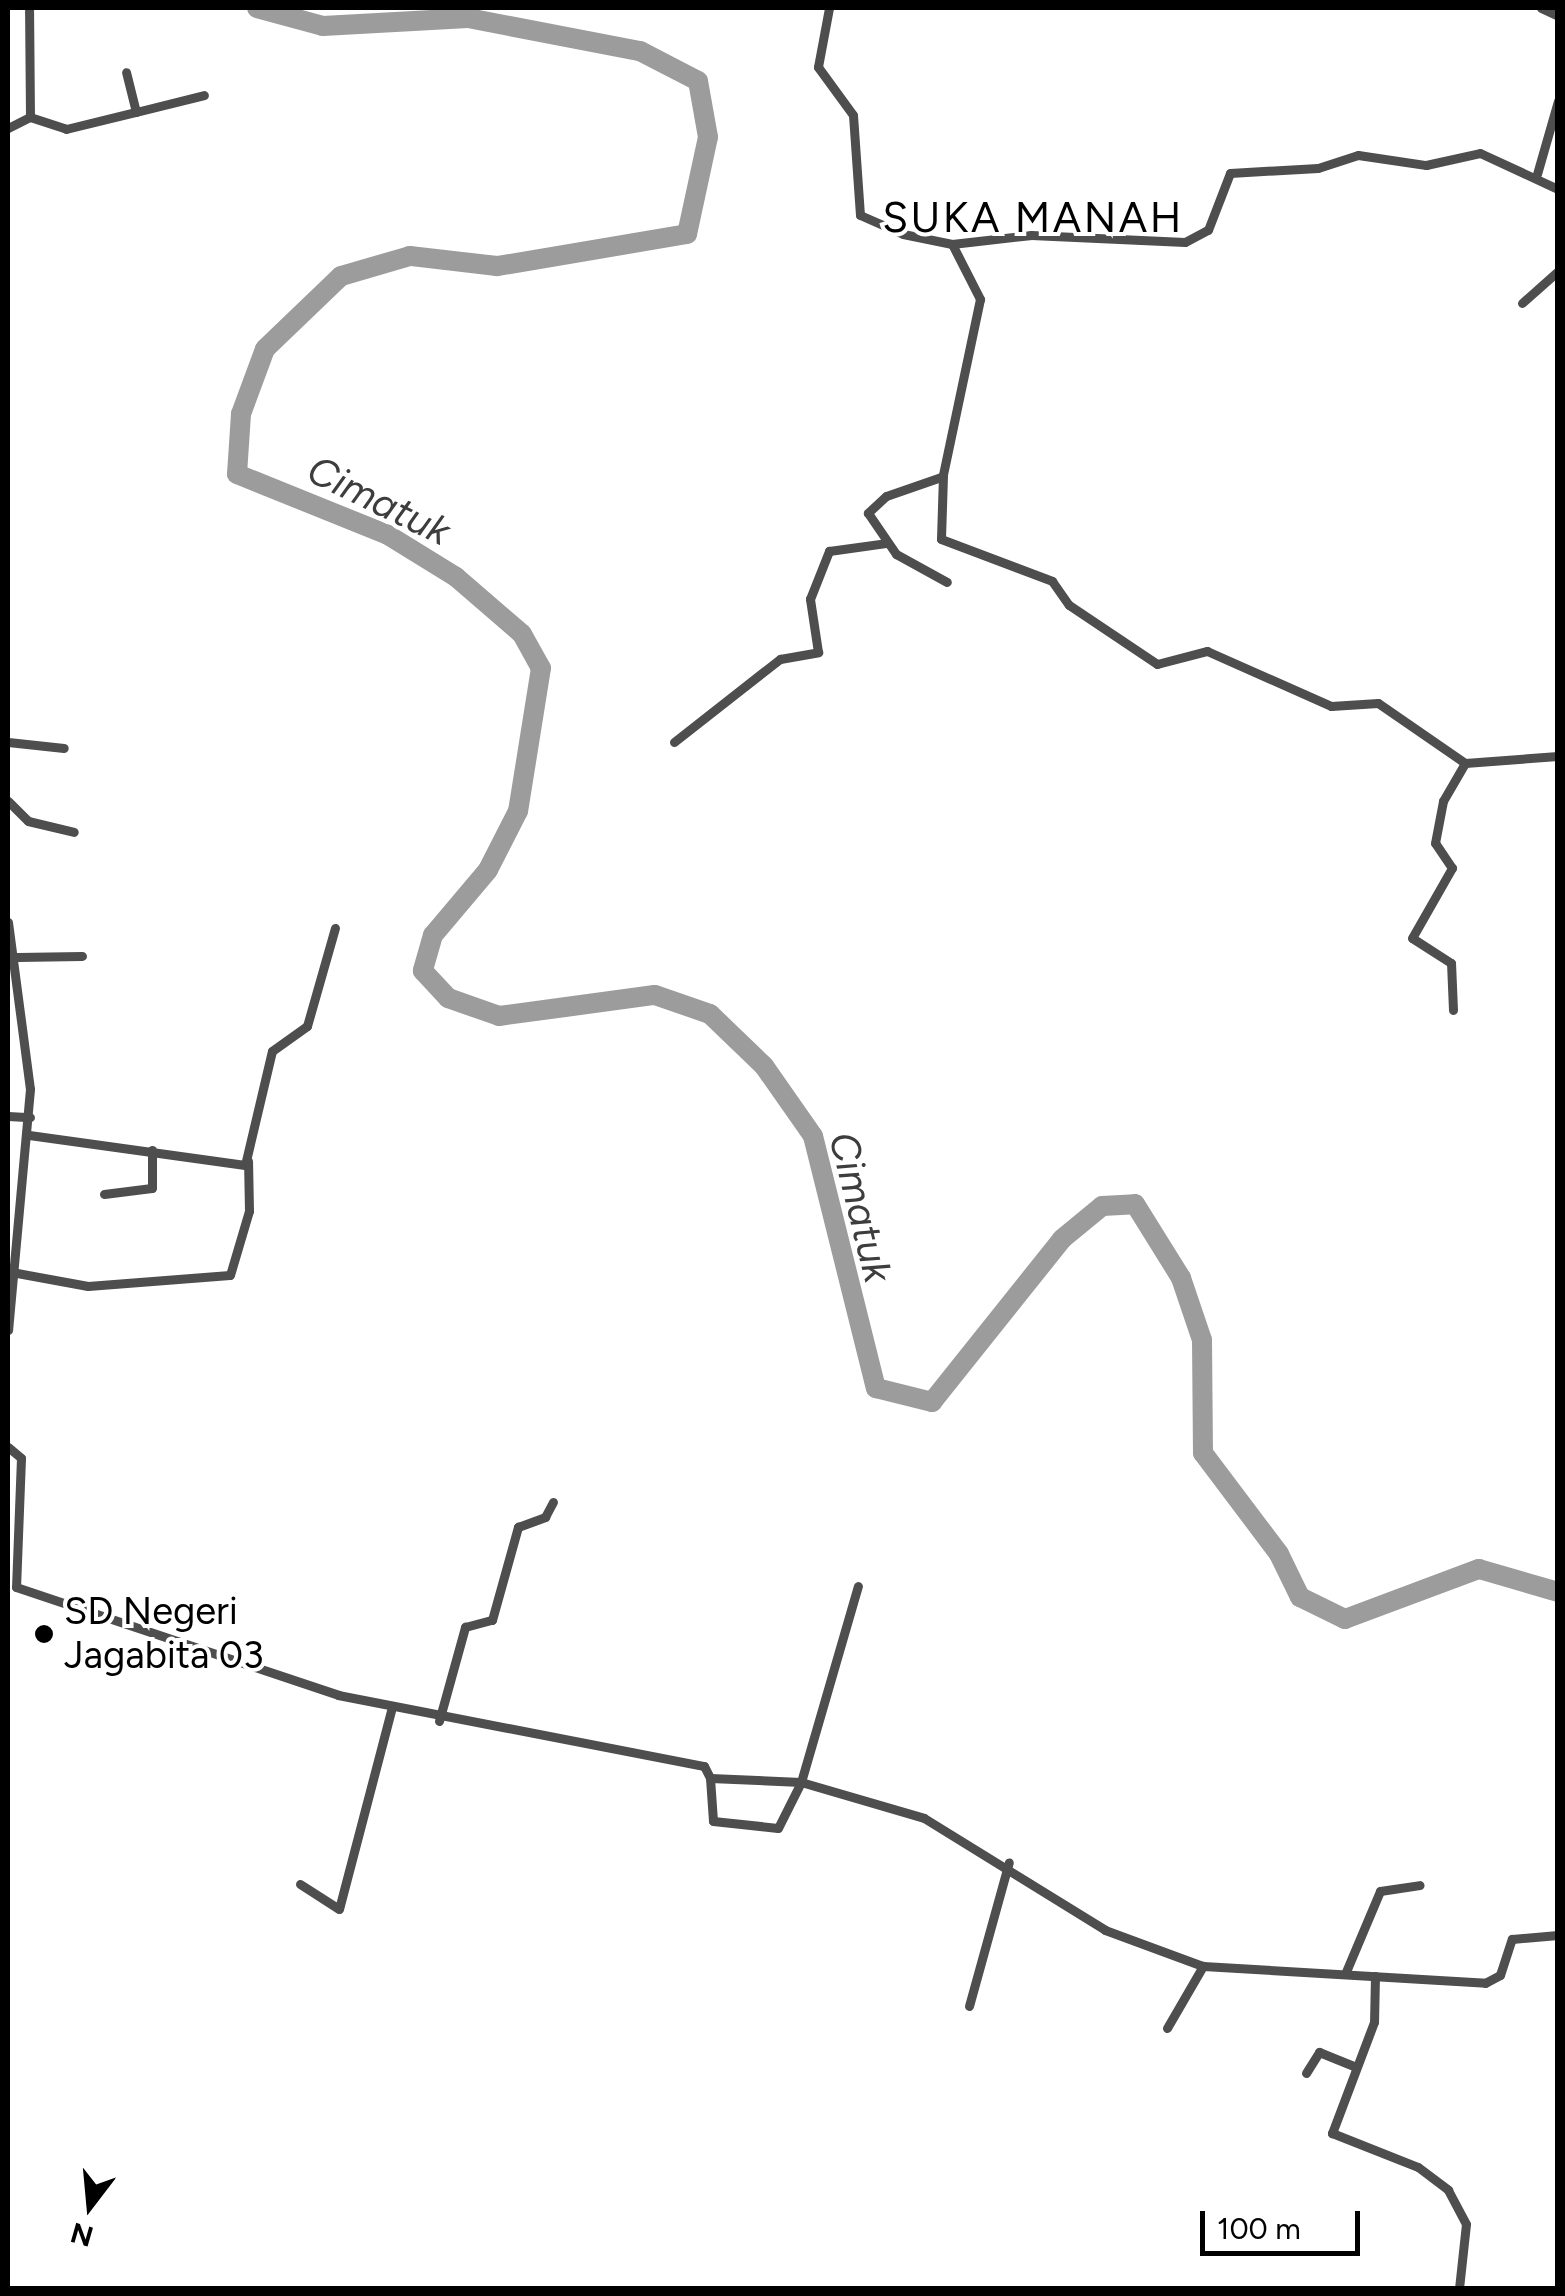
<!DOCTYPE html>
<html>
<head>
<meta charset="utf-8">
<style>
	body { margin:0 }
	#map { position:relative; width:1565px; height:2296px; overflow:hidden; background:#fff; font-family:Figtree,sans-serif }
	div>[style] { position:absolute }
	[style*='--x'] { left:calc(var(--x)*1px); top:calc(var(--y)*1px); width:calc(var(--w)*1px); rotate:calc(var(--a)*1deg) }
	.river>* { height:20px; margin:-10px; padding:0 10px; transform-origin:10px; border-radius:10px; background:#9c9c9c }
	.minor>* { height:9px; margin:-4.5px; padding:0 4.5px; transform-origin:4.5px; border-radius:4.5px; background:#4e4e4e }
	.dots>* { width:28px; height:28px; translate:-50% -50%; box-sizing:border-box; border:5px solid #fff; border-radius:50% }
	span { translate:-50% -50%; white-space:nowrap; text-align:center; line-height:1.15; -webkit-text-stroke:8px #fff; paint-order:stroke }
	.poi-label { font-size:38px; color:#000 }
	.left { translate:0 -50%; text-align:left }
	.water-label { font-size:40px; color:#3d3d3d; font-style:italic }
	.quarter-label { font-size:42px; color:#000; letter-spacing:2.5px }
	.frame { position:absolute; inset:0; border:10px solid #000; pointer-events:none }
	.north { position:absolute; left:40px; top:2156px; width:100px; height:100px; -webkit-text-stroke:8px #fff; paint-order:stroke; rotate:196deg; font-size:28px; font-weight:700; line-height:40px; text-align:center; color:#000 }
	.north::after { content:''; display:block; margin:auto; width:35px; height:45px; background:#000; clip-path:polygon(50% 0,100% 100%,50% 72%,0 100%) }
	.scale { position:absolute; left:1200px; top:2211px; width:160px; height:45px; box-sizing:border-box; border:5px solid #000; border-top:0; padding-left:12px; font-size:30px; line-height:35px; white-space:nowrap; color:#000; -webkit-text-stroke:8px #fff; paint-order:stroke }
</style>
</head>
<body>
<div id="map">
	<div class="river">
		<div style="--x:257;--y:8;--w:68;--a:15.3"></div>
		<div style="--x:323;--y:26;--w:145;--a:-3.2"></div>
		<div style="--x:468;--y:18;--w:175;--a:10.9"></div>
		<div style="--x:640;--y:51;--w:65;--a:27.3"></div>
		<div style="--x:698;--y:81;--w:57;--a:79.9"></div>
		<div style="--x:708;--y:137;--w:99;--a:102.2"></div>
		<div style="--x:687;--y:234;--w:193;--a:170.4"></div>
		<div style="--x:497;--y:266;--w:88;--a:-173.4"></div>
		<div style="--x:410;--y:256;--w:72;--a:163.8"></div>
		<div style="--x:341;--y:276;--w:105;--a:136.2"></div>
		<div style="--x:265;--y:349;--w:69;--a:110.3"></div>
		<div style="--x:241;--y:414;--w:60;--a:93.8"></div>
		<div style="--x:237;--y:474;--w:163;--a:22"></div>
		<div style="--x:388;--y:535;--w:80;--a:31.7"></div>
		<div style="--x:456;--y:577;--w:87;--a:40.8"></div>
		<div style="--x:522;--y:634;--w:39;--a:61"></div>
		<div style="--x:541;--y:668;--w:145;--a:99.1"></div>
		<div style="--x:518;--y:811;--w:66;--a:117"></div>
		<div style="--x:488;--y:870;--w:85;--a:130.2"></div>
		<div style="--x:433;--y:935;--w:37;--a:106"></div>
		<div style="--x:423;--y:971;--w:37;--a:47"></div>
		<div style="--x:448;--y:998;--w:54;--a:19.4"></div>
		<div style="--x:499;--y:1016;--w:157;--a:-7.7"></div>
		<div style="--x:655;--y:995;--w:58;--a:19.1"></div>
		<div style="--x:710;--y:1014;--w:75;--a:43.9"></div>
		<div style="--x:764;--y:1066;--w:85;--a:55"></div>
		<div style="--x:813;--y:1136;--w:260;--a:76"></div>
		<div style="--x:876;--y:1388;--w:58;--a:14"></div>
		<div style="--x:932;--y:1402;--w:208;--a:-51.4"></div>
		<div style="--x:1062;--y:1239;--w:52;--a:-39.5"></div>
		<div style="--x:1102;--y:1206;--w:33;--a:-3"></div>
		<div style="--x:1135;--y:1204;--w:87;--a:58.1"></div>
		<div style="--x:1181;--y:1278;--w:65;--a:71.3"></div>
		<div style="--x:1202;--y:1340;--w:113;--a:89.5"></div>
		<div style="--x:1203;--y:1453;--w:126;--a:53"></div>
		<div style="--x:1279;--y:1554;--w:48;--a:64"></div>
		<div style="--x:1300;--y:1597;--w:50;--a:26.1"></div>
		<div style="--x:1345;--y:1619;--w:143;--a:-20.5"></div>
		<div style="--x:1479;--y:1569;--w:82;--a:16.2"></div>
	</div>
	<div class="minor">
		<div style="--x:829;--y:8;--w:60;--a:100.6"></div>
		<div style="--x:818;--y:67;--w:59;--a:53.9"></div>
		<div style="--x:853;--y:115;--w:100;--a:86"></div>
		<div style="--x:860;--y:215;--w:47;--a:23.8"></div>
		<div style="--x:903;--y:234;--w:50;--a:11.5"></div>
		<div style="--x:952;--y:244;--w:80;--a:-6.5"></div>
		<div style="--x:1031;--y:235;--w:154;--a:2.6"></div>
		<div style="--x:1185;--y:242;--w:26;--a:-28"></div>
		<div style="--x:1208;--y:230;--w:61;--a:-68.9"></div>
		<div style="--x:1230;--y:173;--w:88;--a:-3.3"></div>
		<div style="--x:1318;--y:168;--w:42;--a:-18"></div>
		<div style="--x:1358;--y:155;--w:69;--a:8.4"></div>
		<div style="--x:1426;--y:165;--w:55;--a:-12.5"></div>
		<div style="--x:1480;--y:153;--w:86;--a:24.8"></div>
		<div style="--x:1541;--y:8;--w:19;--a:25"></div>
		<div style="--x:136;--y:112;--w:70;--a:-14"></div>
		<div style="--x:30;--y:117;--w:38;--a:18"></div>
		<div style="--x:66;--y:129;--w:72;--a:-13.7"></div>
		<div style="--x:136;--y:112;--w:41;--a:-104"></div>
		<div style="--x:8;--y:128;--w:25;--a:-27"></div>
		<div style="--x:30;--y:117;--w:109;--a:-90.5"></div>
		<div style="--x:1537;--y:174;--w:76;--a:-74"></div>
		<div style="--x:952;--y:244;--w:62;--a:63"></div>
		<div style="--x:980;--y:299;--w:180;--a:101.9"></div>
		<div style="--x:943;--y:475;--w:64;--a:91.8"></div>
		<div style="--x:941;--y:539;--w:119;--a:20.7"></div>
		<div style="--x:1052;--y:581;--w:29;--a:55"></div>
		<div style="--x:1069;--y:605;--w:106;--a:33.8"></div>
		<div style="--x:1157;--y:664;--w:52;--a:-14.6"></div>
		<div style="--x:1207;--y:651;--w:136;--a:23.9"></div>
		<div style="--x:1331;--y:706;--w:47;--a:-3.7"></div>
		<div style="--x:1378;--y:703;--w:106;--a:34.6"></div>
		<div style="--x:1465;--y:763;--w:93;--a:-4.3"></div>
		<div style="--x:1522;--y:303;--w:48;--a:-41.6"></div>
		<div style="--x:941;--y:477;--w:58;--a:160.9"></div>
		<div style="--x:886;--y:496;--w:25;--a:137"></div>
		<div style="--x:868;--y:513;--w:50;--a:55.7"></div>
		<div style="--x:896;--y:554;--w:58;--a:28.8"></div>
		<div style="--x:8;--y:742;--w:56;--a:6.1"></div>
		<div style="--x:674;--y:742;--w:135;--a:-38.1"></div>
		<div style="--x:780;--y:659;--w:39;--a:-10"></div>
		<div style="--x:818;--y:652;--w:54;--a:-98.6"></div>
		<div style="--x:810;--y:599;--w:52;--a:-68.4"></div>
		<div style="--x:829;--y:551;--w:59;--a:-7.9"></div>
		<div style="--x:8;--y:801;--w:28;--a:45"></div>
		<div style="--x:28;--y:821;--w:47;--a:13.4"></div>
		<div style="--x:8;--y:922;--w:168;--a:82.5"></div>
		<div style="--x:30;--y:1089;--w:242;--a:95.2"></div>
		<div style="--x:17;--y:957;--w:65;--a:-0.9"></div>
		<div style="--x:1453;--y:1010;--w:47;--a:-92.4"></div>
		<div style="--x:1451;--y:963;--w:46;--a:-147.3"></div>
		<div style="--x:1412;--y:938;--w:81;--a:-60.3"></div>
		<div style="--x:1452;--y:868;--w:30;--a:-124"></div>
		<div style="--x:1435;--y:843;--w:43;--a:-79.2"></div>
		<div style="--x:1443;--y:801;--w:44;--a:-59.9"></div>
		<div style="--x:8;--y:1116;--w:22;--a:3"></div>
		<div style="--x:29;--y:1135;--w:218;--a:7.9"></div>
		<div style="--x:245;--y:1165;--w:117;--a:-76.7"></div>
		<div style="--x:272;--y:1051;--w:43;--a:-35.5"></div>
		<div style="--x:307;--y:1026;--w:102;--a:-74.1"></div>
		<div style="--x:104;--y:1194;--w:48;--a:-7.1"></div>
		<div style="--x:152;--y:1188;--w:38;--a:-90"></div>
		<div style="--x:17;--y:1273;--w:72;--a:10.4"></div>
		<div style="--x:88;--y:1286;--w:142;--a:-4.4"></div>
		<div style="--x:230;--y:1275;--w:67;--a:-73.5"></div>
		<div style="--x:249;--y:1211;--w:50;--a:-91.1"></div>
		<div style="--x:8;--y:1447;--w:17;--a:40"></div>
		<div style="--x:21;--y:1458;--w:129;--a:92.2"></div>
		<div style="--x:16;--y:1587;--w:340;--a:18.5"></div>
		<div style="--x:338;--y:1695;--w:373;--a:11"></div>
		<div style="--x:704;--y:1766;--w:13;--a:63"></div>
		<div style="--x:710;--y:1778;--w:91;--a:2.5"></div>
		<div style="--x:801;--y:1782;--w:128;--a:16.3"></div>
		<div style="--x:924;--y:1818;--w:213;--a:31.7"></div>
		<div style="--x:1105;--y:1930;--w:104;--a:20.2"></div>
		<div style="--x:1203;--y:1966;--w:283;--a:3.4"></div>
		<div style="--x:1485;--y:1983;--w:17;--a:-28"></div>
		<div style="--x:1500;--y:1975;--w:38;--a:-72"></div>
		<div style="--x:1512;--y:1939;--w:46;--a:-5"></div>
		<div style="--x:439;--y:1721;--w:98;--a:-74.5"></div>
		<div style="--x:465;--y:1627;--w:28;--a:-15"></div>
		<div style="--x:492;--y:1620;--w:97;--a:-74.4"></div>
		<div style="--x:518;--y:1527;--w:29;--a:-20"></div>
		<div style="--x:545;--y:1517;--w:17;--a:-62"></div>
		<div style="--x:710;--y:1778;--w:43;--a:86"></div>
		<div style="--x:713;--y:1821;--w:65;--a:6.1"></div>
		<div style="--x:778;--y:1828;--w:51;--a:-63.4"></div>
		<div style="--x:801;--y:1782;--w:204;--a:-73.8"></div>
		<div style="--x:300;--y:1884;--w:46;--a:32.7"></div>
		<div style="--x:339;--y:1909;--w:205;--a:-75.3"></div>
		<div style="--x:1345;--y:1974;--w:90;--a:-67.1"></div>
		<div style="--x:1380;--y:1891;--w:40;--a:-8.5"></div>
		<div style="--x:1375;--y:1976;--w:46;--a:91.2"></div>
		<div style="--x:1374;--y:2022;--w:119;--a:110.7"></div>
		<div style="--x:1332;--y:2133;--w:92;--a:21.6"></div>
		<div style="--x:1418;--y:2167;--w:38;--a:37"></div>
		<div style="--x:1448;--y:2190;--w:38;--a:62"></div>
		<div style="--x:1466;--y:2224;--w:64;--a:96.2"></div>
		<div style="--x:969;--y:2006;--w:149;--a:-74.5"></div>
		<div style="--x:1167;--y:2028;--w:72;--a:-59.9"></div>
		<div style="--x:1306;--y:2073;--w:25;--a:-58"></div>
		<div style="--x:1319;--y:2052;--w:38;--a:22"></div>
	</div>
	<div class="dots">
		<div style="left:44px;top:1634px;background:#000"></div>
	</div>
	<div class="poi-label">
		<span class="left" style="left:64px;top:1634px">SD Negeri<br>Jagabita 03</span>
	</div>
	<div class="water-label">
		<span style="left:379px;top:500px;rotate:26deg">Cimatuk</span>
		<span style="left:861px;top:1207px;rotate:76deg">Cimatuk</span>
	</div>
	<div class="quarter-label">
		<span style="left:1033px;top:218px">SUKA MANAH</span>
	</div>
	<div class="frame"></div>
	<div class="north">N</div>
	<div class="scale">100 m</div>
</div>
</body>
</html>
